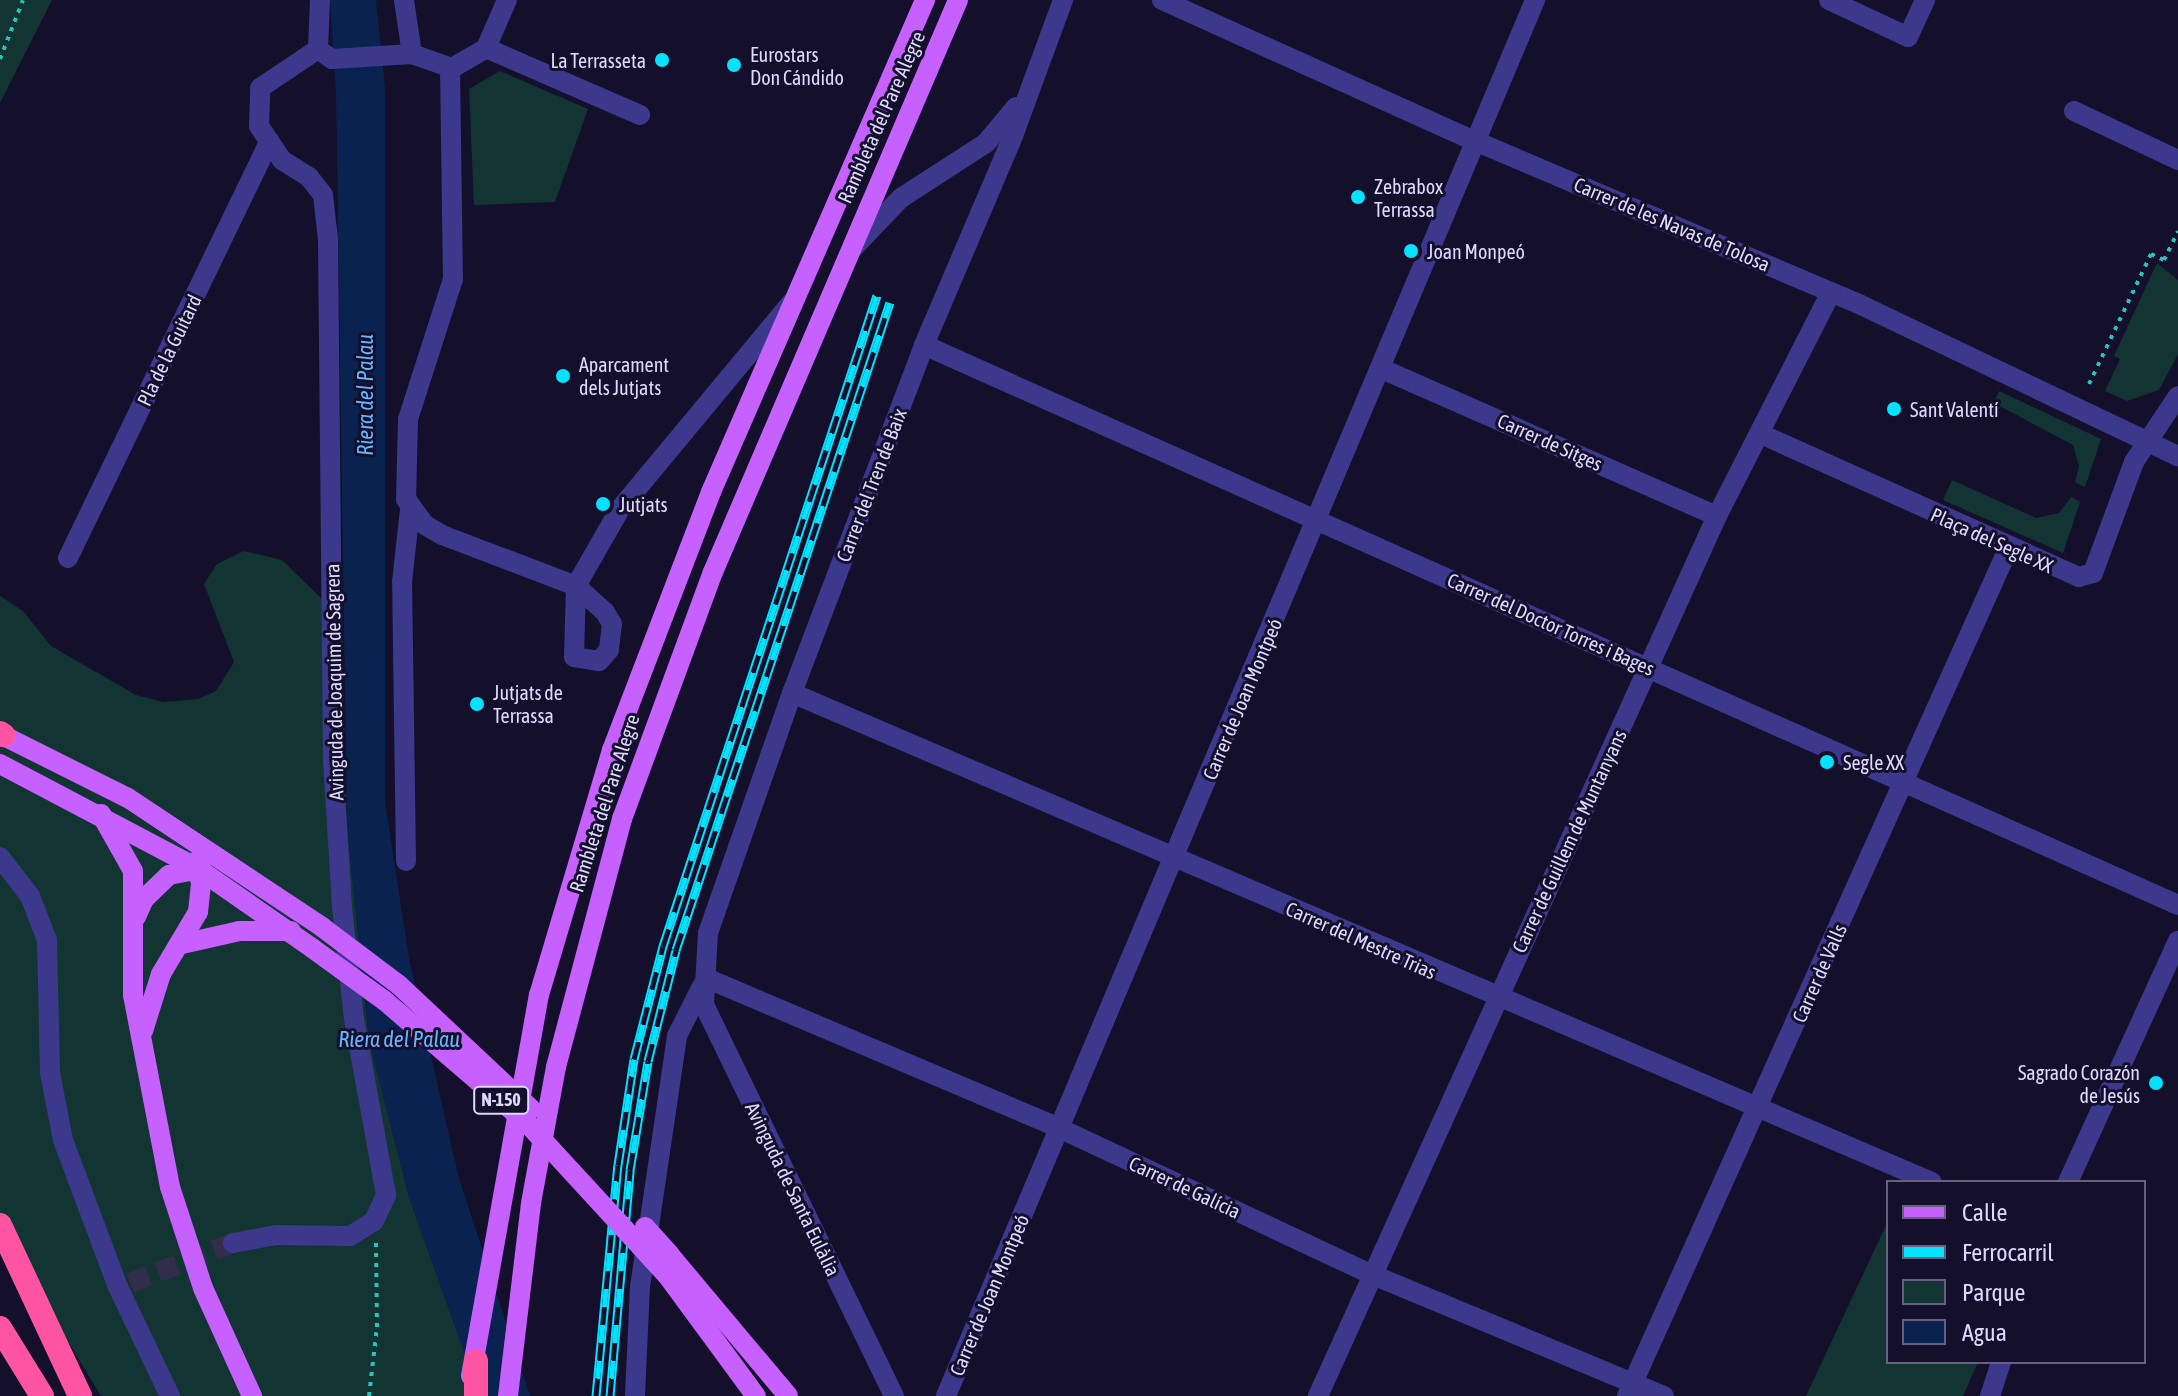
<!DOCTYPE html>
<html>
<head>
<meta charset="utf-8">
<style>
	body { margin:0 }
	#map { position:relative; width:2178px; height:1396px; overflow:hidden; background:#140f2b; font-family:"Asap Condensed",sans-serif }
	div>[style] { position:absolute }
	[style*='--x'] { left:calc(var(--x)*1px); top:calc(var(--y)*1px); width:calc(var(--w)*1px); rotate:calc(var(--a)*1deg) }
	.green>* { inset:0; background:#123534 }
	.water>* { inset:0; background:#0a224f }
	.minor-tunnel>* { height:20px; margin-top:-10px; transform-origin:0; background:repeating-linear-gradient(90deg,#322d4b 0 20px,transparent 0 30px) }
	.path>* { height:4px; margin-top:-2px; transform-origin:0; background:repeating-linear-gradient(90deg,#29c3bc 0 4px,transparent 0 10px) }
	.minor>* { height:20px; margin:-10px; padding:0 10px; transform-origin:10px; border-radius:10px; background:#3c388c }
	.major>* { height:20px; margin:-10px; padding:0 10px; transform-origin:10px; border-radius:10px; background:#c660ff }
	.highway>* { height:24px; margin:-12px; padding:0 12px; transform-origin:12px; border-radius:12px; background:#ff54a3 }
	.rail>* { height:9px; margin-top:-4.5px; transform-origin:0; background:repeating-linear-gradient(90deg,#140f2b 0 18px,#05e2ff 0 36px); box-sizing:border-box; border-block:2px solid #05e2ff }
	.major-bridge>* { height:20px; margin:-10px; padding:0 10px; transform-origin:10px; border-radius:10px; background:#c660ff }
	.dots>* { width:22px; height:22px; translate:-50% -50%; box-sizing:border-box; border:4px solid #140f2b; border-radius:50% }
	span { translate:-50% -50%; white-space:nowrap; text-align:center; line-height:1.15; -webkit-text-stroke:6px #140f2b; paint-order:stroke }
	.shield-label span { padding:2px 6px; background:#140f2b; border:2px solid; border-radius:6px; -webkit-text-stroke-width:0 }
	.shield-label { font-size:18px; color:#ded9ff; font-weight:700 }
	.poi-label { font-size:20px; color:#ded9ff }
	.left { translate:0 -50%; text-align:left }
	.right { translate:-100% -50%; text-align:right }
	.street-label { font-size:20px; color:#ded9ff }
	.water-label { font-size:22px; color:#67b6ff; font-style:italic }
	.legend { position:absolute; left:1886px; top:1180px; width:260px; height:184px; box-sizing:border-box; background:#140f2b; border:2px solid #656080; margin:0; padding:10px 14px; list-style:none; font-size:24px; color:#ded9ff }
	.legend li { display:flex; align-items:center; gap:16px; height:40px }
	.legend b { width:40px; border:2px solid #656080 }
</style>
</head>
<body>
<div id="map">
	<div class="green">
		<div style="clip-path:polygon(0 0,52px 0,0 103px)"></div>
		<div style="clip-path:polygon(500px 71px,588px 109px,555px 202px,474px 205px,469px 89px)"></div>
		<div style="clip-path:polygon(2157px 263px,2178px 280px,2178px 354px,2159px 390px,2127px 401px,2105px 391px,2120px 359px,2114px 356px)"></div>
		<div style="clip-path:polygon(1999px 391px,2101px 439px,2085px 487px,2075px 482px,2079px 466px,2073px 445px,1994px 403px)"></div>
		<div style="clip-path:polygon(1952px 480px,2036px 518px,2059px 513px,2071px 497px,2080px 502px,2063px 553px,1943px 500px)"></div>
		<div style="clip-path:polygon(244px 551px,282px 560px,322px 599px,342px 609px,347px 826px,369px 1040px,409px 1197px,480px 1396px,101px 1396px,0 1229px,0 596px,23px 611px,51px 646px,136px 695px,163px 702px,198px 699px,216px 691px,234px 662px,204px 584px,217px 564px)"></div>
		<div style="clip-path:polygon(1888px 1221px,1888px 1362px,1978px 1362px,1963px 1396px,1806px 1396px)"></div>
	</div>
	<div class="water">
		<div style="clip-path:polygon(330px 0,376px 0,385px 87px,385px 802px,409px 958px,458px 1175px,530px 1396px,480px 1396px,409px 1197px,369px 1040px,347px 826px,336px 92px)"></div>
	</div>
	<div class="minor-tunnel">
		<div style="--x:130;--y:1283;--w:110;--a:-21.2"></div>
	</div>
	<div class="path">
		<div style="--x:0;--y:59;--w:63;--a:-68.7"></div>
		<div style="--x:2089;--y:384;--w:144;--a:-64.5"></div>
		<div style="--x:2151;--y:254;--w:14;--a:25"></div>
		<div style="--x:2164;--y:260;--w:32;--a:-64"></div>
		<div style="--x:369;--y:1396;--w:69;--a:-83.4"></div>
		<div style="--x:377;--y:1327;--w:84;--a:-90.7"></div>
	</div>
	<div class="minor">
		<div style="--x:404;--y:0;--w:55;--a:81.6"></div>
		<div style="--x:1162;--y:0;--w:343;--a:24.3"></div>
		<div style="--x:1475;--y:141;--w:419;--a:23"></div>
		<div style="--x:1861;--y:305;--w:351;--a:25.5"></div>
		<div style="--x:1829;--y:0;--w:87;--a:25.1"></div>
		<div style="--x:1908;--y:37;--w:41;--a:-65.3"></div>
		<div style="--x:486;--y:48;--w:168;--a:23.5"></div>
		<div style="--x:318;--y:49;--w:17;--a:36"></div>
		<div style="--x:332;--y:59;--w:80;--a:-3.6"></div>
		<div style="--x:412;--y:54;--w:42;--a:19.3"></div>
		<div style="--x:452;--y:68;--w:39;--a:-30"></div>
		<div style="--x:486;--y:48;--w:52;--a:-66.4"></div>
		<div style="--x:318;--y:49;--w:49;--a:-87.7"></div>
		<div style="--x:450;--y:67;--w:212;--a:89.2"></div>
		<div style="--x:453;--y:279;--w:147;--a:107.8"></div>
		<div style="--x:408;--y:419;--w:80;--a:91.4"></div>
		<div style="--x:406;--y:499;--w:32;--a:54"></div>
		<div style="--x:425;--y:525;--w:20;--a:30"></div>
		<div style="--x:442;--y:535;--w:143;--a:20.8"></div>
		<div style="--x:576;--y:586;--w:39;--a:42"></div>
		<div style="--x:605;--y:612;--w:14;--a:60"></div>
		<div style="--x:612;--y:624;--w:26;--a:97"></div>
		<div style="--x:609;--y:650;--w:15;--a:132"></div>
		<div style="--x:599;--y:661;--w:25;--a:-171"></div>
		<div style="--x:574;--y:657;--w:71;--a:-88.4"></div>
		<div style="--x:576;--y:586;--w:89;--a:-60.3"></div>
		<div style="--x:620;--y:509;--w:268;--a:-50.3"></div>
		<div style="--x:2074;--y:111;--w:115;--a:25.2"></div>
		<div style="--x:854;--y:247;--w:68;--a:-46.2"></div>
		<div style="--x:901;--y:198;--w:101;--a:-32.9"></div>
		<div style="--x:986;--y:143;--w:47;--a:-50.2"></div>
		<div style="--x:924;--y:345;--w:1373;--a:24.06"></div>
		<div style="--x:1382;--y:369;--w:366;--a:23.7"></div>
		<div style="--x:1763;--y:435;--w:346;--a:24.2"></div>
		<div style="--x:2079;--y:577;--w:15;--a:-16"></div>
		<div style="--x:2093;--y:573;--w:118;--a:-69.7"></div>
		<div style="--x:2134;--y:462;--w:79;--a:-56.3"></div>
		<div style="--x:68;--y:558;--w:463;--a:-64.2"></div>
		<div style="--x:792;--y:693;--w:1240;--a:23.22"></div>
		<div style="--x:0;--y:857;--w:49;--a:52.4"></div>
		<div style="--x:30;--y:896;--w:47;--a:68.9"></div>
		<div style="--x:47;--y:940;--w:133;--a:88.7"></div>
		<div style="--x:50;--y:1073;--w:68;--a:79"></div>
		<div style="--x:63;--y:1140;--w:157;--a:69.5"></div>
		<div style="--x:118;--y:1287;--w:121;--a:64.5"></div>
		<div style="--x:406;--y:861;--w:279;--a:-90.8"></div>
		<div style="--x:402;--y:582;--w:73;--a:-83.7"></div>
		<div style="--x:706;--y:978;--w:384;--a:23"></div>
		<div style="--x:1059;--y:1128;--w:347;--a:25.1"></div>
		<div style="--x:1373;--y:1275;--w:315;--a:22.6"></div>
		<div style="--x:2068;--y:1182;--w:265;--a:-65.5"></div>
		<div style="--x:233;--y:1243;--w:44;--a:-10.5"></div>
		<div style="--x:276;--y:1235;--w:74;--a:0.8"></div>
		<div style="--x:350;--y:1236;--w:28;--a:-32"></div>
		<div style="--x:374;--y:1221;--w:29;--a:-65"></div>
		<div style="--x:386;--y:1195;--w:179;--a:-100.3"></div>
		<div style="--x:354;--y:1019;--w:113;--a:-96.1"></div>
		<div style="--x:342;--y:907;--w:146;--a:-93.5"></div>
		<div style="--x:333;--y:761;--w:522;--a:-90.55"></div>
		<div style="--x:328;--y:239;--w:44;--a:-96.5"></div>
		<div style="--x:323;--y:195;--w:23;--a:-128"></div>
		<div style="--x:309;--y:177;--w:32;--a:-148"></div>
		<div style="--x:282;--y:160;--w:41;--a:-124.1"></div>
		<div style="--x:259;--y:126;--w:38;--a:-88"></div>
		<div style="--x:260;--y:88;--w:70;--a:-33.9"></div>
		<div style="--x:635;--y:1396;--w:109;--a:-87.4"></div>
		<div style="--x:640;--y:1287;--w:254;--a:-81.6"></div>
		<div style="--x:677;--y:1036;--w:56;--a:-63.4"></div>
		<div style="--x:894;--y:1396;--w:436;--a:-115.9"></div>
		<div style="--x:704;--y:1004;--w:71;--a:-86.8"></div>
		<div style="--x:708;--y:933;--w:254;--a:-70.7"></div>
		<div style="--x:792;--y:693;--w:372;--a:-69.2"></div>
		<div style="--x:924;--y:345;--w:227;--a:-66.9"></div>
		<div style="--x:1013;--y:136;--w:145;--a:-69.8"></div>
		<div style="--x:946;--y:1396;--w:1515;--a:-67.12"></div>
		<div style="--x:1318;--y:1396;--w:966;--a:-65.61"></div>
		<div style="--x:1717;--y:516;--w:251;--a:-63"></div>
		<div style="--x:1627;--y:1396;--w:929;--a:-65.78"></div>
		<div style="--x:1990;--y:1396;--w:36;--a:-72"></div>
	</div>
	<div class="major">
		<div style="--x:0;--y:734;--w:143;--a:26.6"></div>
		<div style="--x:128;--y:798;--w:233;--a:33.6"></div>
		<div style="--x:0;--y:764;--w:223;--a:27.8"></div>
		<div style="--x:197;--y:868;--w:140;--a:34.8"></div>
		<div style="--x:101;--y:814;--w:65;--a:60.7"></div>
		<div style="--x:133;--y:871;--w:124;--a:90"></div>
		<div style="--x:133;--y:995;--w:196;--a:79.1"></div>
		<div style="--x:170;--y:1187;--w:106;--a:71.9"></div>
		<div style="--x:203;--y:1288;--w:119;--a:65.6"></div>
		<div style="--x:136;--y:917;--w:20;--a:-66"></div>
		<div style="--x:144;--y:899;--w:35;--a:-44"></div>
		<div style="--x:169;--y:875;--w:33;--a:-11"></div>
		<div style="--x:182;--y:944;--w:58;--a:-12.8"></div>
		<div style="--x:239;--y:931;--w:52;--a:0"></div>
		<div style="--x:143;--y:1031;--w:60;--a:-72.5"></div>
		<div style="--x:161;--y:974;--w:72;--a:-59.2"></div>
		<div style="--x:198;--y:912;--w:30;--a:-84"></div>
		<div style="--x:201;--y:882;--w:21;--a:-109"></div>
		<div style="--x:669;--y:1254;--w:185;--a:50"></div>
		<div style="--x:667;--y:1275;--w:150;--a:53.7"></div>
		<div style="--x:471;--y:1376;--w:387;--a:-79.9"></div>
		<div style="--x:539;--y:995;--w:256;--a:-73.4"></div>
		<div style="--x:612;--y:750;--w:276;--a:-69"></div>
		<div style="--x:711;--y:492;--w:537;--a:-66.49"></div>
		<div style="--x:508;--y:1396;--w:194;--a:-83.2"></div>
		<div style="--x:531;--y:1203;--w:138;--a:-79.6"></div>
		<div style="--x:556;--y:1067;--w:257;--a:-75.1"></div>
		<div style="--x:622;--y:819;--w:263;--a:-69.8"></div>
		<div style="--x:713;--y:572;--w:622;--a:-66.81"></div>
	</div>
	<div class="highway">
		<div style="--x:0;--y:733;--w:4;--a:34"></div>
		<div style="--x:0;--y:1225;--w:189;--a:64.9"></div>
		<div style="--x:0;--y:1328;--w:80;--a:58.3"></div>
		<div style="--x:476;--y:1396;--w:35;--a:-90"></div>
	</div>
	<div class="rail">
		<div style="--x:596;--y:1396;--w:232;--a:-84.6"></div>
		<div style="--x:618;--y:1165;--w:107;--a:-81.4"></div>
		<div style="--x:634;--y:1059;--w:117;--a:-75.6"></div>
		<div style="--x:663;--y:946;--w:685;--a:-71.8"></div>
		<div style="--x:610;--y:1396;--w:227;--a:-84.9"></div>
		<div style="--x:630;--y:1170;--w:110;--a:-80.6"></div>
		<div style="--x:648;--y:1061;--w:114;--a:-75.8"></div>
		<div style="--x:676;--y:950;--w:682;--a:-71.72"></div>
	</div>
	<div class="major-bridge">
		<div style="--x:322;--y:927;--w:96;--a:37"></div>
		<div style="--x:399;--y:985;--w:181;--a:43.2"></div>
		<div style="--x:312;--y:948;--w:90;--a:36"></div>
		<div style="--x:385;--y:1001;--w:187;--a:40.7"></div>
		<div style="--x:527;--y:1123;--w:207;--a:47.4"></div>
		<div style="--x:645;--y:1227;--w:36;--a:48"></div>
	</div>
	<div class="dots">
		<div style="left:662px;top:60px;background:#05e2ff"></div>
		<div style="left:734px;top:65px;background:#05e2ff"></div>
		<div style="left:1358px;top:197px;background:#05e2ff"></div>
		<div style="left:1411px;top:251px;background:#05e2ff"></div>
		<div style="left:563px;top:376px;background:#05e2ff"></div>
		<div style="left:1894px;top:409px;background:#05e2ff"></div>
		<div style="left:603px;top:504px;background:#05e2ff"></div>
		<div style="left:477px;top:704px;background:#05e2ff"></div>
		<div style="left:1827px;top:762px;background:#05e2ff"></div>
		<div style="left:2156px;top:1083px;background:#05e2ff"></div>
	</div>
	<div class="shield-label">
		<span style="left:501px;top:1100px">N-150</span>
	</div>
	<div class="poi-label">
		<span class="left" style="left:750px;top:66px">Eurostars<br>Don Cándido</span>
		<span class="right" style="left:646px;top:60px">La Terrasseta</span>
		<span class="left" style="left:1374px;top:198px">Zebrabox<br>Terrassa</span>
		<span class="left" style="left:1427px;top:251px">Joan Monpeó</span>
		<span class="left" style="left:579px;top:376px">Aparcament<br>dels Jutjats</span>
		<span class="left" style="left:1910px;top:409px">Sant Valentí</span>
		<span class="left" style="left:619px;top:504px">Jutjats</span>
		<span class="left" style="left:493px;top:704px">Jutjats de<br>Terrassa</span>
		<span class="left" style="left:1843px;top:762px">Segle XX</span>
		<span class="right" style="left:2140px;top:1084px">Sagrado Corazón<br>de Jesús</span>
	</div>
	<div class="street-label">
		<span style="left:881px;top:117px;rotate:-66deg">Rambleta del Pare Alegre</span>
		<span style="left:1672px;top:224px;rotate:23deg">Carrer de les Navas de Tolosa</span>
		<span style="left:169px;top:350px;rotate:-64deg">Pla de la Guitard</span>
		<span style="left:1550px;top:442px;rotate:24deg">Carrer de Sitges</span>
		<span style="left:871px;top:485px;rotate:-69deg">Carrer del Tren de Baix</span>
		<span style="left:1992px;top:540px;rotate:24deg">Plaça del Segle XX</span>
		<span style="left:1551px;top:624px;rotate:24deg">Carrer del Doctor Torres i Bages</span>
		<span style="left:334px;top:682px;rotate:-91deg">Avinguda de Joaquim de Sagrera</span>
		<span style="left:1242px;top:699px;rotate:-67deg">Carrer de Joan Montpeó</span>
		<span style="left:604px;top:803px;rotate:-72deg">Rambleta del Pare Alegre</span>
		<span style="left:1569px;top:841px;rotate:-65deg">Carrer de Guillem de Muntanyans</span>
		<span style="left:1361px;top:940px;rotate:24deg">Carrer del Mestre Trias</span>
		<span style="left:1819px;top:973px;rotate:-66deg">Carrer de Valls</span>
		<span style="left:1185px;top:1187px;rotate:25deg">Carrer de Galícia</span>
		<span style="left:793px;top:1189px;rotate:64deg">Avinguda de Santa Eulàlia</span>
		<span style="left:989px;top:1295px;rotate:-67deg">Carrer de Joan Montpeó</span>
	</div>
	<div class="water-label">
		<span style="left:366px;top:395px;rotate:-90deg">Riera del Palau</span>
		<span style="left:399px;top:1040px">Riera del Palau</span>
	</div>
	<ul class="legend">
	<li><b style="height:10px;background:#c660ff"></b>Calle</li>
	<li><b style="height:10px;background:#05e2ff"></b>Ferrocarril</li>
	<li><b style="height:22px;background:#123534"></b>Parque</li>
	<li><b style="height:22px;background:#0a224f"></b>Agua</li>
	</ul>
</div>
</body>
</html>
